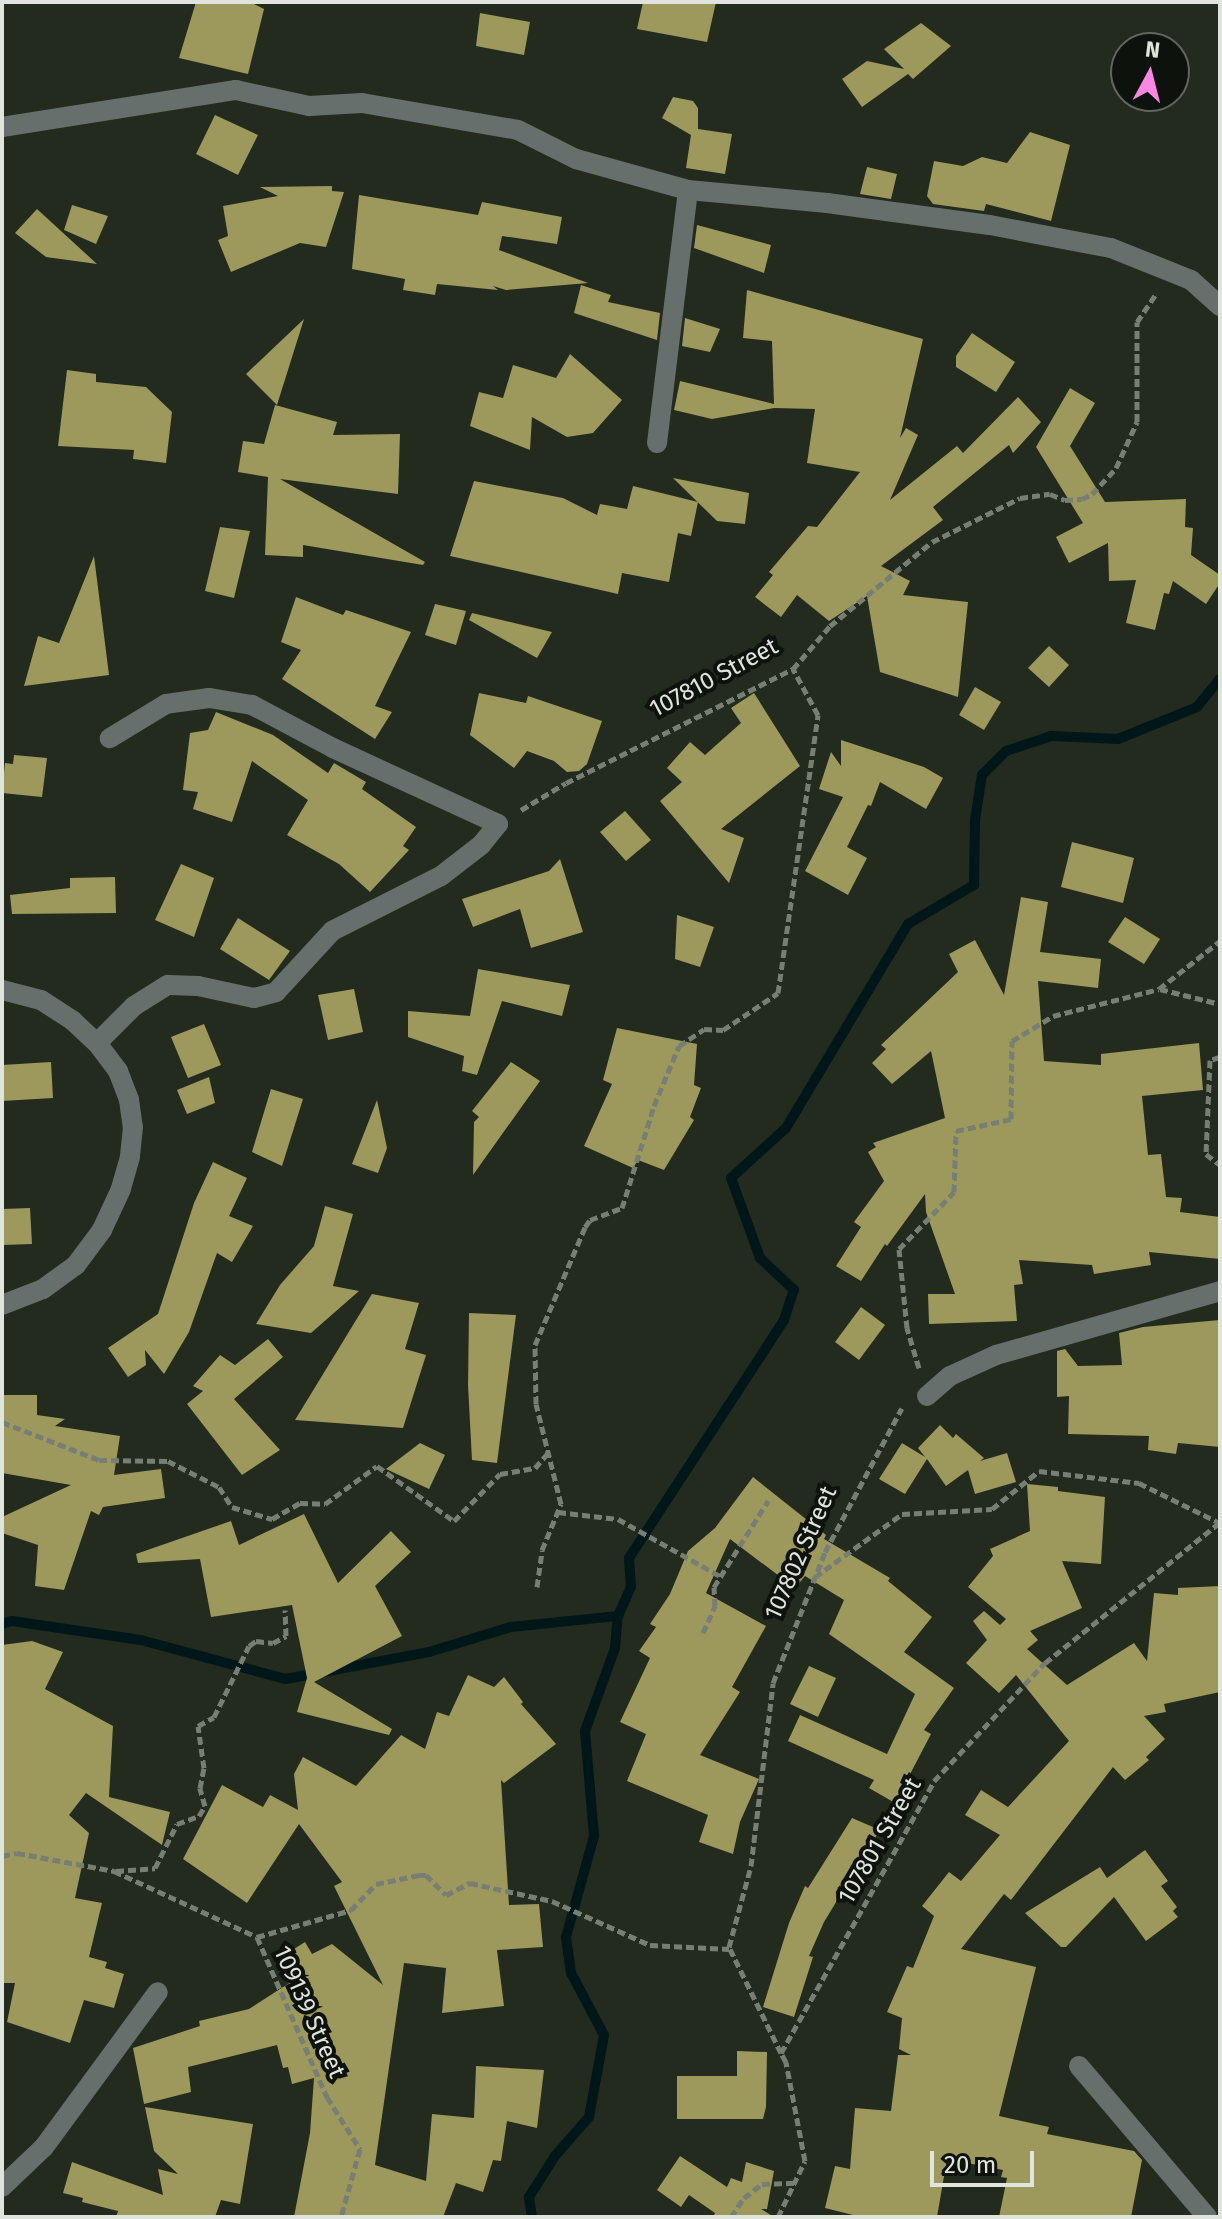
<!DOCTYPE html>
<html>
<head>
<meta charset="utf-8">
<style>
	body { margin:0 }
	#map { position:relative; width:1222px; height:2219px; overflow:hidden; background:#222b1e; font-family:"Fira Sans",sans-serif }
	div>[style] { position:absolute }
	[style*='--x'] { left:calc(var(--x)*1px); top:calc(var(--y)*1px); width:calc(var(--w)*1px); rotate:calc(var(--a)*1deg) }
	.stream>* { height:10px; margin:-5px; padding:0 5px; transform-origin:5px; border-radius:5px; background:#001719 }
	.building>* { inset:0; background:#9d985c }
	.path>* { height:5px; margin-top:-2.5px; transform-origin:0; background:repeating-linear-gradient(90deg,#777e74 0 8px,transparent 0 12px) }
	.minor>* { height:20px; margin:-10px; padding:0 10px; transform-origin:10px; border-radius:10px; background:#666f6b }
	span { translate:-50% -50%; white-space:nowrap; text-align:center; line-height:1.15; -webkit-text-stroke:8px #0e120c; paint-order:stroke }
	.street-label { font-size:24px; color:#dfe4dc }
	.frame { position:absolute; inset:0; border:4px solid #dfe4dc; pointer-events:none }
	.north { position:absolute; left:1110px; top:32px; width:80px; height:80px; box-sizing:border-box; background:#0e120c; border:2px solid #62665f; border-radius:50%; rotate:7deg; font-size:22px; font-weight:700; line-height:32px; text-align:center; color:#dfe4dc }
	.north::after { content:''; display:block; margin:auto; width:28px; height:36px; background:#fb87e5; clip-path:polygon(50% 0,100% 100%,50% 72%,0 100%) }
	.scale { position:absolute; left:930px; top:2151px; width:104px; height:36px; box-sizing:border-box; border:4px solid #dfe4dc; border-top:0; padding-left:10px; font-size:24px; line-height:28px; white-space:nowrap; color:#dfe4dc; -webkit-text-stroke:6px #0e120c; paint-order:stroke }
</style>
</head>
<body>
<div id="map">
	<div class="stream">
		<div style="--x:2;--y:1624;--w:10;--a:-17"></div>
		<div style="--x:12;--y:1621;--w:130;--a:8.4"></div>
		<div style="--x:141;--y:1640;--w:150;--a:15.1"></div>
		<div style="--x:286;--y:1679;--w:146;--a:-10.7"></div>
		<div style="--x:429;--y:1652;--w:86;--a:-17"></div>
		<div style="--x:511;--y:1627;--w:108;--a:-5.9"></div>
		<div style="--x:532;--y:2217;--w:20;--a:-99"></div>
		<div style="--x:529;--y:2197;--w:49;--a:-57.6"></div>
		<div style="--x:555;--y:2156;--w:52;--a:-48.9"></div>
		<div style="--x:589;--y:2117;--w:83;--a:-79.6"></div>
		<div style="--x:604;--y:2035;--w:70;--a:-118"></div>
		<div style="--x:571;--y:1973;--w:36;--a:-98"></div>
		<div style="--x:566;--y:1937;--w:105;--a:-74.5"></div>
		<div style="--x:594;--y:1836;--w:105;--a:-94.9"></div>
		<div style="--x:585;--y:1731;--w:88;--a:-70.1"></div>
		<div style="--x:615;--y:1648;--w:32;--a:-85"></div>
		<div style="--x:618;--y:1616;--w:32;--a:-66"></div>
		<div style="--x:631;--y:1587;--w:29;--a:-94"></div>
		<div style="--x:629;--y:1558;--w:284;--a:-56.9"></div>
		<div style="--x:784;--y:1320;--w:32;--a:-72"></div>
		<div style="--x:794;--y:1290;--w:47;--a:-136.7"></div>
		<div style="--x:760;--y:1258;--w:85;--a:-109.9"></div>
		<div style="--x:731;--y:1178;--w:74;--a:-42.3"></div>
		<div style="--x:786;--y:1128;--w:238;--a:-59.1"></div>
		<div style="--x:908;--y:924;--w:77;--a:-30.6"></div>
		<div style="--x:974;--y:885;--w:65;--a:-89.1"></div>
		<div style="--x:975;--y:820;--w:46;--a:-81.2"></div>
		<div style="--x:982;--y:775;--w:34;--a:-45"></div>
		<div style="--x:1006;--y:751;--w:47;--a:-18.4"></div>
		<div style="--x:1051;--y:736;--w:67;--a:2.6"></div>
		<div style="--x:1118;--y:739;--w:85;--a:-22.1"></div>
		<div style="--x:1197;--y:707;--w:36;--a:-51"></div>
	</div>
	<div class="building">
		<div style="clip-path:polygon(196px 2px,250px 2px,264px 9px,248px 74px,179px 58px)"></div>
		<div style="clip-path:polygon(643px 2px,716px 2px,707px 42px,637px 29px)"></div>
		<div style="clip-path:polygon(480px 13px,530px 22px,524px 55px,476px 46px)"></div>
		<div style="clip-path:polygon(921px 23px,951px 46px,913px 79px,908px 74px,862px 107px,842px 79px,867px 61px,904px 69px,884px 49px)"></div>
		<div style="clip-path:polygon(673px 97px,693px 101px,698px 108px,698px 129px,732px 134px,725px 174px,686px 168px,691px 135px,662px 118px)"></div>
		<div style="clip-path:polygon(215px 115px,258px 135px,238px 175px,196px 154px)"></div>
		<div style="clip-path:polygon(1030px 132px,1070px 145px,1051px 221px,986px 204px,984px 211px,933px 204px,927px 196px,934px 161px,963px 166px,982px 157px,1007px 163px)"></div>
		<div style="clip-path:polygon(867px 167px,897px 174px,891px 199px,860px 194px)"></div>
		<div style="clip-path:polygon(332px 186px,332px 191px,344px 192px,326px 247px,300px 243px,231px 272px,218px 240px,228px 236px,223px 206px,278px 196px,260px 187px)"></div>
		<div style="clip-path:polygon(359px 195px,478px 215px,482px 202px,562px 217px,557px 244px,502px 236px,499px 250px,588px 283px,506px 290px,493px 286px,498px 290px,437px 284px,435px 295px,403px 290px,405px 279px,352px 269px)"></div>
		<div style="clip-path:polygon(72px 205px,108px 216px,96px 244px,64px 230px)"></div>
		<div style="clip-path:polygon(37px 209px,97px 264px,46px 257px,15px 233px)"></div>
		<div style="clip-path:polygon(697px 225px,771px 245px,764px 273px,694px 248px)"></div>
		<div style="clip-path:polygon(581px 285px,611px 295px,608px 302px,660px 313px,657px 340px,574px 313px)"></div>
		<div style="clip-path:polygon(747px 290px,923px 339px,900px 438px,906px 428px,918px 435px,890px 500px,957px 446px,963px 453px,1018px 397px,1041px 422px,1013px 453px,1009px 445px,933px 507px,943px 520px,881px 566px,910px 581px,903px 595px,968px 602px,958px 697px,880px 672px,867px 596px,829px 621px,797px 595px,781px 617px,755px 597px,773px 575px,769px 572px,808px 526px,817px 527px,860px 472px,807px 463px,815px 409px,774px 408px,712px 419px,674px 410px,680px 381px,774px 404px,772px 341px,743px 338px)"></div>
		<div style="clip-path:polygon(685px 318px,720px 329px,710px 352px,682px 346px)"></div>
		<div style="clip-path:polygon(304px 319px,277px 405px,246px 374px)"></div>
		<div style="clip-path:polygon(972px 333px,1015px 362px,996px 392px,956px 367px,956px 356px)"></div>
		<div style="clip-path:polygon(570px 354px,622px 400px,593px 433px,567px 437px,532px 417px,530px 450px,470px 426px,479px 392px,503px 398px,513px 365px,556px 378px)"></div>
		<div style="clip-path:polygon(67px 370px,96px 374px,96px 382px,146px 387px,172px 412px,166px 463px,133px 459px,134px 450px,58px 446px)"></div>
		<div style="clip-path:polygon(1070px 388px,1095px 403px,1070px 446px,1105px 502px,1186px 499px,1185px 527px,1193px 528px,1191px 555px,1220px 575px,1220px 583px,1206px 604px,1173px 581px,1169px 594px,1164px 593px,1155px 630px,1126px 623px,1136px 580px,1109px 581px,1108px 543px,1069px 563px,1056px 537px,1083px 523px,1036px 447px)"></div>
		<div style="clip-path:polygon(275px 405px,337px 422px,333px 435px,400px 434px,398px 494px,280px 479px,425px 562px,423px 565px,303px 545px,303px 557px,265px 555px,268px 477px,238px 472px,243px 441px,264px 444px)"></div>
		<div style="clip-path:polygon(673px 478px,749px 493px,745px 524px,717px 521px)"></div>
		<div style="clip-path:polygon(474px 481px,563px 498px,597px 515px,600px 504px,627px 509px,633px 486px,698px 502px,691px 536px,678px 533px,669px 582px,622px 573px,618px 594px,450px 556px)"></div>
		<div style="clip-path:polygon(220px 527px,250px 531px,234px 598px,205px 591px)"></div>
		<div style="clip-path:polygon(94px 556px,109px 675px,24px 686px,38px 636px,59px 643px)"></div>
		<div style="clip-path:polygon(296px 597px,343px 615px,346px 610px,411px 632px,375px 706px,392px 712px,375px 739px,282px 679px,301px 650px,281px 642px)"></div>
		<div style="clip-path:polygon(435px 604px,466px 611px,456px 645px,425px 635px)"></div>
		<div style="clip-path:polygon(472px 613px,552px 632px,537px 658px,469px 620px)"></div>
		<div style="clip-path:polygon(1049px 646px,1069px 665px,1049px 687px,1028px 668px)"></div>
		<div style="clip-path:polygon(975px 687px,1001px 702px,984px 730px,959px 715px)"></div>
		<div style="clip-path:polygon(479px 693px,526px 703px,528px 696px,602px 721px,587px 764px,579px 771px,567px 772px,554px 761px,527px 751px,514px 768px,470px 735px)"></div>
		<div style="clip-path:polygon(754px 693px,800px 766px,721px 829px,744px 838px,729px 883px,660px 801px,682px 782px,667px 768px,690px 742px,705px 755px,741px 723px,731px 708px)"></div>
		<div style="clip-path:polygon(216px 712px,273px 735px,328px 773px,334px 763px,366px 782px,362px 789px,416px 827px,403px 846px,409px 850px,370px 892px,339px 864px,287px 835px,308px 800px,252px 761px,232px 822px,193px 809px,198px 792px,183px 790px,190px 733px,208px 730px)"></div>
		<div style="clip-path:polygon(841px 740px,924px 767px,943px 778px,926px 809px,880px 782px,871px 806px,868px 805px,847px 847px,867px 858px,848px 895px,805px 871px,843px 797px,819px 789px,831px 752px,841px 766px)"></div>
		<div style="clip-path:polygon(14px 755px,47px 758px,42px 797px,2px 793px,5px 763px,13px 764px)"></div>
		<div style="clip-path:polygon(625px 811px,651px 840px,626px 861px,600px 832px)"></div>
		<div style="clip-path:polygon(1072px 842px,1134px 858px,1123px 903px,1061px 887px)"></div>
		<div style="clip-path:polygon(560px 859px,583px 932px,531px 948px,520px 909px,473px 927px,462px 899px,549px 871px)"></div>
		<div style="clip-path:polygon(181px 864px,214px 878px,194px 937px,155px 920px)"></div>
		<div style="clip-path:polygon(115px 877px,116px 913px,12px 914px,10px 895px,70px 888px,70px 878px)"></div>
		<div style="clip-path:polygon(1021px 897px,1048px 902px,1040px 952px,1101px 959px,1098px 988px,1038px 981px,1044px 1061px,1101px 1065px,1101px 1054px,1199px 1043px,1203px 1090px,1142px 1096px,1148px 1155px,1161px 1154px,1166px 1197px,1182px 1198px,1180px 1212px,1220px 1217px,1220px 1259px,1149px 1252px,1151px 1265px,1094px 1274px,1092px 1265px,1019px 1260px,1023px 1284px,1014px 1285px,1017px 1321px,929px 1324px,928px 1294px,955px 1294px,926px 1212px,925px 1194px,887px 1246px,885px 1244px,861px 1281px,836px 1266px,861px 1227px,854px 1222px,884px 1181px,868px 1152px,876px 1147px,873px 1143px,945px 1118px,931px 1051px,892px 1084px,872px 1063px,886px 1049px,881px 1045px,958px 972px,949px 954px,975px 940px,1004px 995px)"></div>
		<div style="clip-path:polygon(677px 915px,714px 927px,700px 967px,675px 959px)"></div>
		<div style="clip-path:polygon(1125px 917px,1160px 939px,1144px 964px,1108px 942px)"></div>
		<div style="clip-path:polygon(238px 918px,290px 951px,269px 980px,220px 949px)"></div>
		<div style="clip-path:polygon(478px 969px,570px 985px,562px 1016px,502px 1001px,477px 1075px,462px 1071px,464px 1056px,408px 1037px,408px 1011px,470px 1016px)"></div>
		<div style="clip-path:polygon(354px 989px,363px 1032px,328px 1040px,318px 995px)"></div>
		<div style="clip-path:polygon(204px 1024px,221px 1065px,188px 1078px,171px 1037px)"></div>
		<div style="clip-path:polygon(617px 1028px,697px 1044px,694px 1085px,701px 1088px,690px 1117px,694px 1120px,664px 1170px,638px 1160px,633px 1168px,584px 1146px,612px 1084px,603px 1080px)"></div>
		<div style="clip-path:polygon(51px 1062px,53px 1098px,2px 1101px,2px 1065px)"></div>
		<div style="clip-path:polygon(511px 1062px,540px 1081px,473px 1175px,474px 1122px,479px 1117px,472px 1111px)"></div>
		<div style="clip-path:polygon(209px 1077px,215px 1103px,187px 1114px,177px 1090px)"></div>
		<div style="clip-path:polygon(271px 1089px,303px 1099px,282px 1166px,252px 1152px)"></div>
		<div style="clip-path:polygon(377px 1100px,387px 1148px,378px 1173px,352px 1164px)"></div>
		<div style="clip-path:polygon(213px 1162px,247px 1178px,229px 1216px,253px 1226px,232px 1262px,217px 1253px,189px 1332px,164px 1374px,145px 1350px,146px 1365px,128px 1377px,108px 1348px,158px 1314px,194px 1203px)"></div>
		<div style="clip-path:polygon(325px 1206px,353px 1214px,333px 1286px,359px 1291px,311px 1333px,256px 1324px,280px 1285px,314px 1246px)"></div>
		<div style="clip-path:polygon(30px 1208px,32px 1244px,2px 1245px,2px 1209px)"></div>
		<div style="clip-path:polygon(372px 1294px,419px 1303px,405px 1349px,426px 1355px,403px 1428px,295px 1420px)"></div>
		<div style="clip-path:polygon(861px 1307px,885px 1325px,859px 1360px,835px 1342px)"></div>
		<div style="clip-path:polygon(469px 1313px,516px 1315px,497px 1463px,472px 1460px,468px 1385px)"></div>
		<div style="clip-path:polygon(1220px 1320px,1220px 1447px,1178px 1443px,1176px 1454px,1148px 1450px,1149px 1436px,1068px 1434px,1069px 1396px,1057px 1397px,1057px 1351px,1065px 1349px,1078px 1366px,1122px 1365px,1119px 1333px,1143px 1327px)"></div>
		<div style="clip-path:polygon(268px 1339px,283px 1357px,234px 1399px,280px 1450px,242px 1475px,187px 1404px,203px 1391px,193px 1386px,220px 1355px,235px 1365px)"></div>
		<div style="clip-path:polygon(2px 1395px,37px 1395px,37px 1415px,65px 1419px,55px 1426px,120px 1436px,114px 1475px,161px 1469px,165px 1498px,103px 1507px,99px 1515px,91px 1511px,64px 1590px,35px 1586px,38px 1545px,2px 1533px,2px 1517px,71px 1485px,2px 1473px)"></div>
		<div style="clip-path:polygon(940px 1425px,953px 1438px,956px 1434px,984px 1458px,980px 1461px,1007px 1453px,1016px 1482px,975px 1494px,968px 1470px,946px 1486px,927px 1459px,905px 1494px,879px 1479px,902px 1443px,925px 1457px,918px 1448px)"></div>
		<div style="clip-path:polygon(420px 1443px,445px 1455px,429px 1489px,386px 1469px)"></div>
		<div style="clip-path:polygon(753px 1477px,826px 1535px,824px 1539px,890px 1578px,888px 1581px,932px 1617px,904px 1652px,954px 1688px,924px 1730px,931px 1734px,895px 1803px,869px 1788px,874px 1780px,788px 1741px,800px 1715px,887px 1754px,915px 1694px,829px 1634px,844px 1600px,805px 1576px,795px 1588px,730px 1539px,706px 1593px,766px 1626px,732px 1687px,740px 1692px,700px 1755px,759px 1779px,740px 1822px,733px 1854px,699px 1842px,708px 1815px,627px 1781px,646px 1734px,620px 1722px,650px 1658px,639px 1651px,656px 1627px,650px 1624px,670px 1594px,688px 1551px,715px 1528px)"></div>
		<div style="clip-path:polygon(1027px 1484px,1058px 1487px,1058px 1491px,1105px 1497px,1101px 1564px,1062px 1561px,1082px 1608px,1030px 1631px,1038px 1640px,1027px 1649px,1067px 1685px,1134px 1643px,1147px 1661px,1154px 1593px,1178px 1595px,1178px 1588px,1220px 1586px,1220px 1692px,1164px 1704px,1166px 1712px,1144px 1716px,1165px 1739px,1146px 1757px,1149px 1760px,1125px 1780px,1113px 1767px,1011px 1900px,1004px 1894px,961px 1949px,1036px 1967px,999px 2116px,1049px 2127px,1047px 2134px,1134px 2151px,1142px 2160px,1131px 2217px,999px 2217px,1007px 2178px,1001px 2177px,1003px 2170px,947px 2159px,937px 2217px,861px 2217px,825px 2208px,835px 2166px,850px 2169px,855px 2108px,891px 2111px,898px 2055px,911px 2055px,899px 2049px,902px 2018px,887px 2012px,907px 1966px,913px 1968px,934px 1916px,922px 1906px,949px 1872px,961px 1881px,1000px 1835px,965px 1815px,981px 1790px,1008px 1807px,1069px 1741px,1016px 1675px,999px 1693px,966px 1663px,987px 1640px,973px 1621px,984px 1611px,1000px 1625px,1006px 1619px,968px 1587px,993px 1556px,990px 1549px,1030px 1531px)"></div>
		<div style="clip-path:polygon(304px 1514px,338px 1583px,391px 1531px,411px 1552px,375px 1586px,402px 1636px,314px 1682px,392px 1729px,389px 1735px,297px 1712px,307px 1678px,292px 1605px,211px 1617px,200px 1559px,138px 1563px,136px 1554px,231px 1521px,239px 1545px)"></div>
		<div style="clip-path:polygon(32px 1641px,63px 1652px,45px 1689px,113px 1726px,109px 1797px,170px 1812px,162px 1845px,86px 1793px,69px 1815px,89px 1833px,75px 1898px,102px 1903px,89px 1957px,107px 1962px,105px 1968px,124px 1974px,114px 2008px,84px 2000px,70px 2043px,7px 2022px,15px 1983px,2px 1983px,2px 1645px)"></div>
		<div style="clip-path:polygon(809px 1666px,836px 1678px,818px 1717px,790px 1704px)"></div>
		<div style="clip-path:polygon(468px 1675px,494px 1687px,504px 1677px,523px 1702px,521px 1704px,556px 1744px,504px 1783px,501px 1780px,509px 1905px,539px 1904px,543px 1947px,497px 1950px,504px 2006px,442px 2013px,446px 1968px,404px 1963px,375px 2165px,426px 2181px,432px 2114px,474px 2118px,476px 2066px,544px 2070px,537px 2128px,507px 2121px,501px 2161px,493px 2160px,483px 2192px,456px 2183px,443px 2217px,294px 2217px,310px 2133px,314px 2078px,292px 2084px,288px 2067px,283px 2068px,277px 2045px,188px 2067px,191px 2092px,144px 2104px,133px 2048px,200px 2026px,199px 2021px,249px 2009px,294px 1980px,280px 1958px,305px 1942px,312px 1954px,332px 1944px,383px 1985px,334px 1886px,342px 1882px,299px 1824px,247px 1903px,183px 1859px,222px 1785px,263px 1807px,270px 1795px,298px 1810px,294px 1774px,303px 1757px,356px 1786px,401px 1735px,425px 1749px,437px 1712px,449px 1716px)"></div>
		<div style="clip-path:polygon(852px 1818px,880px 1830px,824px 1922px,809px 1956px,813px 1957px,794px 2017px,763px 2007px,789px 1923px,805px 1886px,808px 1888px)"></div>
		<div style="clip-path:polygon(1145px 1850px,1168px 1881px,1161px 1886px,1177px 1907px,1173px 1911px,1178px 1917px,1146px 1941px,1114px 1897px,1066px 1947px,1061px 1947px,1025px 1913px,1100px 1867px,1107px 1878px)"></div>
		<div style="clip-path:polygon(737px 2051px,767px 2052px,766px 2107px,763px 2119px,677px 2119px,677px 2076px,737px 2076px)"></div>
		<div style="clip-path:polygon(145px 2107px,253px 2124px,240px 2204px,221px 2200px,215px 2217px,116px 2217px,118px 2211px,82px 2202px,83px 2198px,63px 2193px,72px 2162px,163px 2195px,158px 2169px,178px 2174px,154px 2151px)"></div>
		<div style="clip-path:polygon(680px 2156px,727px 2187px,731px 2178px,742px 2182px,746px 2162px,774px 2171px,767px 2209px,761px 2209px,774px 2217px,713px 2217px,715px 2213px,689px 2195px,681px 2207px,657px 2190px)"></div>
	</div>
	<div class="path">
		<div style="--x:521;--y:810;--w:52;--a:-31"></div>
		<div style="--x:566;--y:783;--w:254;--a:-26.7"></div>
		<div style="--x:793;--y:669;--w:57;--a:-49.3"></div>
		<div style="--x:830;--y:626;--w:132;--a:-39.5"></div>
		<div style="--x:932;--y:542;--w:98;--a:-26.6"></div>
		<div style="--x:1020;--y:498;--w:30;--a:-8"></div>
		<div style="--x:1050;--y:494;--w:16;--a:22"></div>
		<div style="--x:1065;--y:500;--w:17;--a:-3"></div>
		<div style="--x:1082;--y:499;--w:11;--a:-27"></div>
		<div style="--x:1092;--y:494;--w:35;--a:-47"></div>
		<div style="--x:1116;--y:468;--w:51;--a:-65.5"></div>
		<div style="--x:1137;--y:422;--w:100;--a:-90"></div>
		<div style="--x:1137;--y:322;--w:34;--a:-56"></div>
		<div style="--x:1160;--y:989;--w:62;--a:14"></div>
		<div style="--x:1220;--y:1057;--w:10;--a:163"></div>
		<div style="--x:1210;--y:1060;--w:94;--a:92.4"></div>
		<div style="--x:1206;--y:1154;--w:18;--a:38"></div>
		<div style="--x:919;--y:1368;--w:42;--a:-106.7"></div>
		<div style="--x:907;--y:1328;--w:79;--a:-95.8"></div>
		<div style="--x:899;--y:1249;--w:79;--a:-46"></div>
		<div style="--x:954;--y:1192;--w:61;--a:-88.1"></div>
		<div style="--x:956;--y:1131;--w:56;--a:-12.3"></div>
		<div style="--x:1011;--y:1119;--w:78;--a:-89.3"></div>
		<div style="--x:1012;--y:1041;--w:48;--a:-31.4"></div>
		<div style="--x:1053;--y:1016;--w:109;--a:-14.3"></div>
		<div style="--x:1159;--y:989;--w:78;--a:-38.2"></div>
		<div style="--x:2;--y:1422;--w:104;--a:21.4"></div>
		<div style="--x:99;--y:1460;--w:69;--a:0.8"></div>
		<div style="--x:168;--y:1461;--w:57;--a:27"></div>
		<div style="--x:219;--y:1487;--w:24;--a:57"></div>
		<div style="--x:232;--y:1507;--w:42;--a:16.7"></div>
		<div style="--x:272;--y:1519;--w:32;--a:-30"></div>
		<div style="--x:300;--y:1503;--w:25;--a:2"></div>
		<div style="--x:325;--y:1504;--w:64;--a:-36.2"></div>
		<div style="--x:377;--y:1466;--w:95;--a:35.5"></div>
		<div style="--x:454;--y:1521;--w:66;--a:-45.6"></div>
		<div style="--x:500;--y:1474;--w:36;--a:-10"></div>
		<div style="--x:535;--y:1468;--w:21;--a:-49"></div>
		<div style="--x:558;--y:1512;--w:60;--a:6.7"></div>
		<div style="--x:618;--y:1519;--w:117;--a:29.2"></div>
		<div style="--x:815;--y:1577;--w:107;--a:-35.9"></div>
		<div style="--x:902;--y:1514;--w:90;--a:-3.2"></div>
		<div style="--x:992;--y:1509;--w:60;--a:-39"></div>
		<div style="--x:1039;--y:1471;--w:101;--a:6.8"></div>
		<div style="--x:1139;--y:1483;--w:90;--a:26.3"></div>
		<div style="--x:537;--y:1587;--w:37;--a:-82"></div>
		<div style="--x:542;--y:1550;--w:50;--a:-67.6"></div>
		<div style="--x:561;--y:1504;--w:103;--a:-104"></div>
		<div style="--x:536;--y:1404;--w:59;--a:-91"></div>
		<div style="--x:535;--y:1345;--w:128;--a:-67"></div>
		<div style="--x:585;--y:1227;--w:9;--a:-54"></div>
		<div style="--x:590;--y:1220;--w:34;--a:-21"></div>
		<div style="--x:622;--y:1208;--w:107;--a:-72.6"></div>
		<div style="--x:654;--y:1106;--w:65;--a:-67.4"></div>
		<div style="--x:679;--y:1046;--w:30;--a:-34"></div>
		<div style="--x:704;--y:1029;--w:19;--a:3"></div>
		<div style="--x:723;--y:1030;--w:66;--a:-33.9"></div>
		<div style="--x:778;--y:993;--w:281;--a:-81.8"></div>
		<div style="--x:818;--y:715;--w:52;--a:-118.5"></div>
		<div style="--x:703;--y:1633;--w:30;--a:-66"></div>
		<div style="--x:715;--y:1606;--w:19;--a:-93"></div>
		<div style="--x:714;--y:1587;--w:102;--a:-57.9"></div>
		<div style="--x:2;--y:1856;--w:15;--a:-11"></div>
		<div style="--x:17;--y:1853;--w:99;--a:10.5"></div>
		<div style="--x:114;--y:1871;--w:157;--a:24.8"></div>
		<div style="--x:257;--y:1937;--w:175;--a:66.4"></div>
		<div style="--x:327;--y:2097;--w:62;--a:57.6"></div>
		<div style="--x:360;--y:2149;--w:71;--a:105.6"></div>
		<div style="--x:116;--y:1871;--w:39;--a:-4"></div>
		<div style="--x:155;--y:1868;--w:49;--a:-63.4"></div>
		<div style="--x:177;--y:1824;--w:23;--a:-20"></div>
		<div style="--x:199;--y:1816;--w:12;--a:-59"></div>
		<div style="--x:205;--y:1806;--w:19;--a:-106"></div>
		<div style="--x:200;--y:1788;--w:20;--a:-79"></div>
		<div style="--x:204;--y:1768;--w:42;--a:-98.1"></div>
		<div style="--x:198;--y:1726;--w:18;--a:-29"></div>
		<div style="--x:214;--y:1717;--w:79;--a:-63.8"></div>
		<div style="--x:249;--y:1646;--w:9;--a:-36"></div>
		<div style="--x:256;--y:1641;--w:17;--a:7"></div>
		<div style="--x:273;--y:1643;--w:15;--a:-28"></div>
		<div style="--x:286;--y:1636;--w:26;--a:-92"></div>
		<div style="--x:257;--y:1937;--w:98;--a:-16"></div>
		<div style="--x:351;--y:1910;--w:36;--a:-46"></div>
		<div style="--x:376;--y:1884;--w:44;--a:-11.8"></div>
		<div style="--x:419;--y:1875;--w:7;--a:0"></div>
		<div style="--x:426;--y:1875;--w:28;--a:45"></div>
		<div style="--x:446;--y:1895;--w:27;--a:-27"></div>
		<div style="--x:470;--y:1883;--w:84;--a:12.4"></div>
		<div style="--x:552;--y:1901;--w:107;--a:24.2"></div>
		<div style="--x:650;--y:1945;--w:79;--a:2.9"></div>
		<div style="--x:781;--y:2053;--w:118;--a:-116.1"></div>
		<div style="--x:729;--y:1947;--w:84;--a:-74.8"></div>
		<div style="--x:751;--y:1866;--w:184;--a:-83.1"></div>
		<div style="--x:773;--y:1683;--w:141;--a:-68.3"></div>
		<div style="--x:825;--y:1552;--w:163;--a:-61.9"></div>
		<div style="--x:731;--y:2217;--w:23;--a:-56"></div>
		<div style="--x:744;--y:2198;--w:23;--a:-38"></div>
		<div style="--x:762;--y:2184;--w:34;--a:-2"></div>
		<div style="--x:778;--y:2217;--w:62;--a:-64.3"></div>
		<div style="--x:805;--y:2161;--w:101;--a:-100.9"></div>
		<div style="--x:786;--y:2062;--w:10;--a:-119"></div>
		<div style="--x:781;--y:2053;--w:312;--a:-60.6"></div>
		<div style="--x:934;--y:1781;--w:162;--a:-46.8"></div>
		<div style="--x:1045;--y:1663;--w:223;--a:-38.8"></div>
	</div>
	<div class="minor">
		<div style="--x:2;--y:127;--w:237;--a:-9"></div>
		<div style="--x:236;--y:90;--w:75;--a:12.4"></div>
		<div style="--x:309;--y:106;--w:53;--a:-3.2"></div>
		<div style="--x:362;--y:103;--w:158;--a:9.8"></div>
		<div style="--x:518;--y:130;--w:65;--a:26.6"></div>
		<div style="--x:576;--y:159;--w:116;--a:15.5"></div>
		<div style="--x:688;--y:190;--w:140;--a:5.3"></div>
		<div style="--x:827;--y:203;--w:164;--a:7.7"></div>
		<div style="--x:990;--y:225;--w:123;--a:10.8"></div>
		<div style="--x:1111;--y:248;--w:86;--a:21.8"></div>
		<div style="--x:1191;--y:280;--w:39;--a:42"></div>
		<div style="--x:657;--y:443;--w:255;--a:-83"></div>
		<div style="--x:2;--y:990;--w:40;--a:14.4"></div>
		<div style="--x:41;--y:1000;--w:38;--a:33"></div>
		<div style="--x:73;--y:1021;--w:33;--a:43"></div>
		<div style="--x:97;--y:1043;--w:35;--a:53"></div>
		<div style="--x:118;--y:1071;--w:31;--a:69"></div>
		<div style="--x:129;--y:1100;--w:27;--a:82"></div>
		<div style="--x:133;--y:1127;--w:30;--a:96"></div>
		<div style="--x:130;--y:1157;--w:33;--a:106"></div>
		<div style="--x:121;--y:1189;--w:45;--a:114.9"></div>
		<div style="--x:102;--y:1230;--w:44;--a:126.6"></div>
		<div style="--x:76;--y:1265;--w:41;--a:144"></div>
		<div style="--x:43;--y:1289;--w:44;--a:158.7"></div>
		<div style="--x:97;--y:1043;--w:52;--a:-45"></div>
		<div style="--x:134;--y:1006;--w:40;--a:-32"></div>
		<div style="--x:168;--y:985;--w:30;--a:2"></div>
		<div style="--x:198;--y:986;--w:57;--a:12.1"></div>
		<div style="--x:254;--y:998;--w:23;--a:-15"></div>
		<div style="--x:276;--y:992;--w:83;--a:-47.4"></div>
		<div style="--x:332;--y:931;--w:122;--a:-26.8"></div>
		<div style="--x:441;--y:876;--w:51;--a:-37.8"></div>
		<div style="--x:481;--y:845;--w:27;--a:-51"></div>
		<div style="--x:498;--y:824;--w:182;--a:-155.3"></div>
		<div style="--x:333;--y:748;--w:92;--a:-152"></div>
		<div style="--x:252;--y:705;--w:44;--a:-170.8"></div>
		<div style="--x:209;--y:698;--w:43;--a:172.1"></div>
		<div style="--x:166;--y:704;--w:66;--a:148.7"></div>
		<div style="--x:927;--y:1396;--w:30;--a:-41"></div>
		<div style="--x:950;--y:1376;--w:51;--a:-24.5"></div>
		<div style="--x:996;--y:1355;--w:233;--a:-15.9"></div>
		<div style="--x:1079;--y:2066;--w:198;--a:49.7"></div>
		<div style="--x:2;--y:2187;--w:58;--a:-43.6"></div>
		<div style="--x:44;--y:2147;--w:192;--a:-53.7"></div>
	</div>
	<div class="street-label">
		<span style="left:714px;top:678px;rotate:-28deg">107810 Street</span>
		<span style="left:801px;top:1553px;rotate:-66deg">107802 Street</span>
		<span style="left:880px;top:1841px;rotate:-60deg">107801 Street</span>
		<span style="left:309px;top:2012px;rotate:66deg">109139 Street</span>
	</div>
	<div class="frame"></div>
	<div class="north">N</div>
	<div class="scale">20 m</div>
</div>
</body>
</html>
